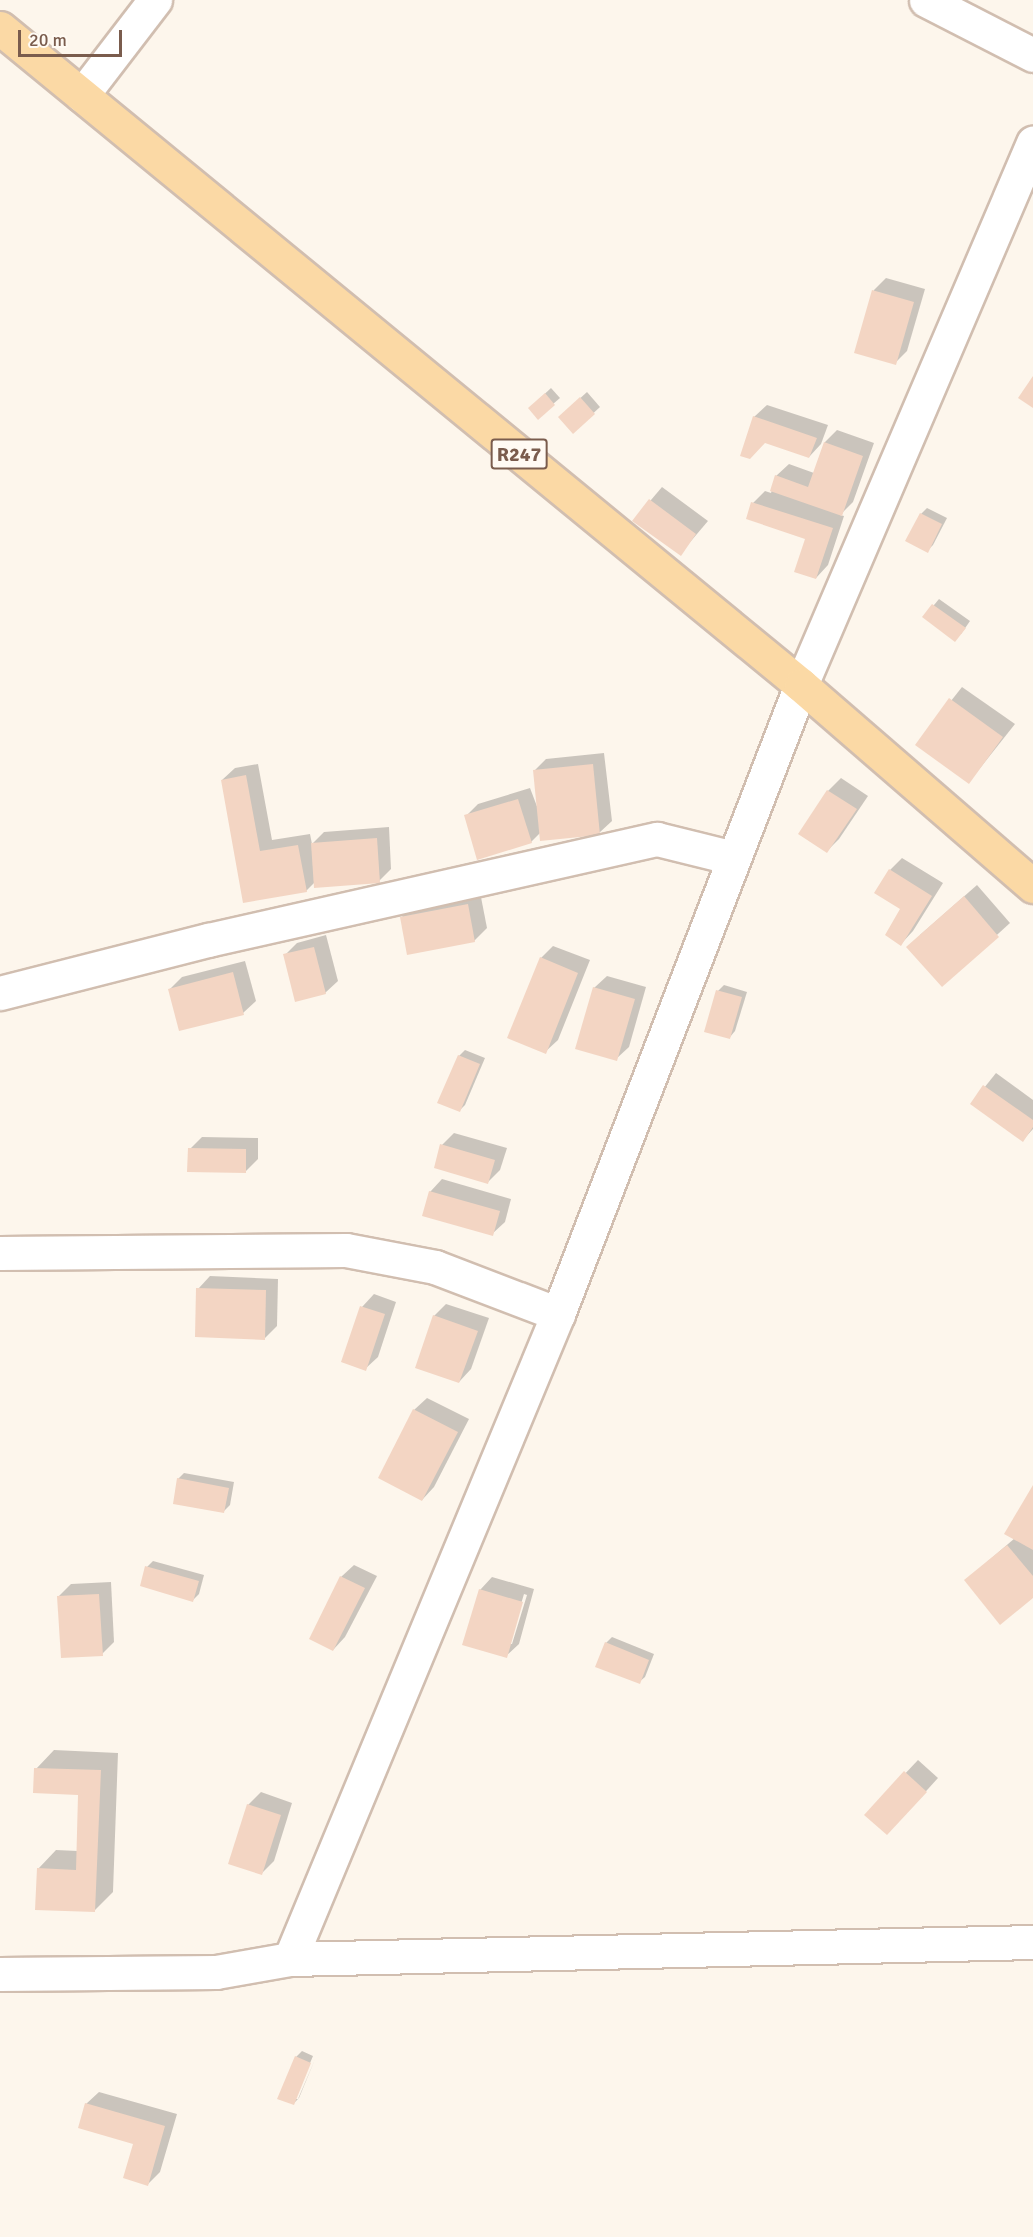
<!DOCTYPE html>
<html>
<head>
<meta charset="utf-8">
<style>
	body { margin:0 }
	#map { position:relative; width:1033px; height:2237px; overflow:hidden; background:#fdf6ec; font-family:Signika,sans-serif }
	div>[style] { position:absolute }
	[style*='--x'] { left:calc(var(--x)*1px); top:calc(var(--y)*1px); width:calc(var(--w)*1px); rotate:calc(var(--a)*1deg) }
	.shadow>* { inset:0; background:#0003 }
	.building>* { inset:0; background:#f3d5c3 }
	.roads { filter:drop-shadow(2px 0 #d1beb0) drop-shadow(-2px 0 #d1beb0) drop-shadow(0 2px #d1beb0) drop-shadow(0 -2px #d1beb0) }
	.street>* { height:33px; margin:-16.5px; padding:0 16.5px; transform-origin:16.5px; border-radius:16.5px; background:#fff }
	.primary>* { height:33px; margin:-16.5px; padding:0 16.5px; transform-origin:16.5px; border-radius:16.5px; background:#fbd9a5 }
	span { translate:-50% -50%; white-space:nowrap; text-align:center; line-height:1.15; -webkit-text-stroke:6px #fffaf3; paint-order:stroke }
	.shield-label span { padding:2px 4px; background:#fffaf3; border:2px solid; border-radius:4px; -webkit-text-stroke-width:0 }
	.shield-label { font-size:20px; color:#7a5c4d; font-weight:700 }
	.scale { position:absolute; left:18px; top:30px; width:104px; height:27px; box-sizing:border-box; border:3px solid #7a5c4d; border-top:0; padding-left:8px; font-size:18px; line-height:21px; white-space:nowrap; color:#7a5c4d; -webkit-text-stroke:4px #fffaf3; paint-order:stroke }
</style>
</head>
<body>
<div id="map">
	<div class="shadow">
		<div style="clip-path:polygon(886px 278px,925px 289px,907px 351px,895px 363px,856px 352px,874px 290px)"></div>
		<div style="clip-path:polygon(551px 388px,560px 398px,538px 417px,536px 402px)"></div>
		<div style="clip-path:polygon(587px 392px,600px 407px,573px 432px,565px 412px)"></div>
		<div style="clip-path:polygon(767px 405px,828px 425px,821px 444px,809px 457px,754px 417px)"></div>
		<div style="clip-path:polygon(837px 430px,874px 443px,853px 502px,840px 515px,844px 516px,828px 565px,816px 578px,807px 538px,753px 503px,765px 491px,771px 493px,776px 476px,789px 464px,814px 473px,825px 442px)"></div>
		<div style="clip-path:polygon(662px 487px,708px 521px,680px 554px,634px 520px)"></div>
		<div style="clip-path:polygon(927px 508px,947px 518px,933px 545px,927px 551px,921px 514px)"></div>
		<div style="clip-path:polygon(939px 599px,970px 621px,961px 634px,924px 617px)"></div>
		<div style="clip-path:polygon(962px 687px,1015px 724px,969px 782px,917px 744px)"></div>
		<div style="clip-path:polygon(604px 753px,612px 821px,599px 833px,541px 832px,531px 842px,466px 816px,478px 804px,530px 788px,538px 809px,534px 771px,546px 759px)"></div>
		<div style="clip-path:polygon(258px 764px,272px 840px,310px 834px,312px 844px,324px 832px,389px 827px,391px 869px,379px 881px,315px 882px,306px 891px,244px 902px,222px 780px,235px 768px)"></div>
		<div style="clip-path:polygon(841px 778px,868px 796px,839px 839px,827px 851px,800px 834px,828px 791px)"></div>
		<div style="clip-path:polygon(902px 858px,943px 883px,913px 931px,901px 944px,902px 909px,890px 870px)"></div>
		<div style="clip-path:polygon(977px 885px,1010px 923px,942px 985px,920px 935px)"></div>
		<div style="clip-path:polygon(480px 892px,487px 928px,474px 941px,402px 917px,414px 905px)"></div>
		<div style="clip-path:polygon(326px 935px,338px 981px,325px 993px,285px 955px,297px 943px)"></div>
		<div style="clip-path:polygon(553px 946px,590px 960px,558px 1040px,545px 1052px,541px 958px)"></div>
		<div style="clip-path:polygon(245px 961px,256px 1001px,243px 1013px,170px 989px,182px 977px)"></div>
		<div style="clip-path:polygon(607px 976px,646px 987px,629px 1047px,616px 1059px,594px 988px)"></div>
		<div style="clip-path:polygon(724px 985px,747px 992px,735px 1031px,730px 1037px,718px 991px)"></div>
		<div style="clip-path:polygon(465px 1050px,485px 1058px,465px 1105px,459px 1111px,459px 1056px)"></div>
		<div style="clip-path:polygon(996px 1073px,1033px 1100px,1033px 1129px,1023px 1140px,972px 1103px)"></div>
		<div style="clip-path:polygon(454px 1133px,507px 1148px,500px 1170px,488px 1182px,442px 1145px)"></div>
		<div style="clip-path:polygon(202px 1137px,258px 1138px,258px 1159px,245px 1172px,190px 1149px)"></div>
		<div style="clip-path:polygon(442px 1179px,511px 1199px,505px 1222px,492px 1234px,430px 1192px)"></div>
		<div style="clip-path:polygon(210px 1276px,278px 1279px,277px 1326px,265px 1338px,198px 1289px)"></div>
		<div style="clip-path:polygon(374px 1294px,396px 1302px,378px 1357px,365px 1369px,362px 1307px)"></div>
		<div style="clip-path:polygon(446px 1304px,489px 1318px,471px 1369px,459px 1382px,434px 1316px)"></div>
		<div style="clip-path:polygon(427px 1398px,469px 1419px,434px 1487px,422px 1500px,414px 1410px)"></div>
		<div style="clip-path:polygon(184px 1473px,234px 1482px,230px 1505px,224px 1511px,178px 1479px)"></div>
		<div style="clip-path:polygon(1033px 1488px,1033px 1596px,966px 1580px,1015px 1538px)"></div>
		<div style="clip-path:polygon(153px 1561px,204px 1575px,199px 1594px,193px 1600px,147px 1567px)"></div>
		<div style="clip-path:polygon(354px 1565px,377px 1576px,345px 1637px,333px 1650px,341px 1577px)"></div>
		<div style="clip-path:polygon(evenodd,492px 1577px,534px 1589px,519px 1644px,506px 1656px,480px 1590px,492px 1577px,524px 1594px,527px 1595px,512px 1644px,509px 1644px,524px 1594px)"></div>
		<div style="clip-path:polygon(111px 1582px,114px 1642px,102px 1654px,58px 1597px,71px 1584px)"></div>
		<div style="clip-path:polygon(612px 1637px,654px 1654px,645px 1677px,639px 1682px,606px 1643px)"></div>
		<div style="clip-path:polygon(54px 1750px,118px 1753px,113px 1892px,95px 1910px,38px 1869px,56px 1850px,78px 1851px,80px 1794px,36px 1769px)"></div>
		<div style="clip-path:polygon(918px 1760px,938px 1778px,899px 1821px,866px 1815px)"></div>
		<div style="clip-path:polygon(261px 1792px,292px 1803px,274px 1861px,262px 1873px,248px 1805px)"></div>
		<div style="clip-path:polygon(302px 2051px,313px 2056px,295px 2099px,298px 2099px,316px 2057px,299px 2098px,294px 2103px,296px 2057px)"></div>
		<div style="clip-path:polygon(99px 2092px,177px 2114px,160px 2172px,148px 2184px,135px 2143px,86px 2104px)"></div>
	</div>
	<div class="building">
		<div style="clip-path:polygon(872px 290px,914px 302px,896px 365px,854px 353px)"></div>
		<div style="clip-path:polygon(1033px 376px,1033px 408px,1018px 398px)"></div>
		<div style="clip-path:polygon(545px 393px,555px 405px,538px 420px,528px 408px)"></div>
		<div style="clip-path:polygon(580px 397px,595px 414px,573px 434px,558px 417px)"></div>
		<div style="clip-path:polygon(753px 416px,817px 438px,809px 458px,765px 443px,750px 459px,740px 456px)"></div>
		<div style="clip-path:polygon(824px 442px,863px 456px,842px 516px,770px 491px,775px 475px,808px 487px)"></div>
		<div style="clip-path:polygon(649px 499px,696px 534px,681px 556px,632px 521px)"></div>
		<div style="clip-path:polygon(751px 502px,833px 528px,816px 579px,794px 572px,805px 539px,746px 519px)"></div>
		<div style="clip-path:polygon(920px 513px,942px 524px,928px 553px,905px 541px)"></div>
		<div style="clip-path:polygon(932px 604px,966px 628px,955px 642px,922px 617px)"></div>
		<div style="clip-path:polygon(949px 698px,1003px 737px,969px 784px,915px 745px)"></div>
		<div style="clip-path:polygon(593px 764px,600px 835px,540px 841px,533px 770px)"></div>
		<div style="clip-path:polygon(246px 775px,260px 851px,298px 845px,307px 892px,243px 903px,221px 780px)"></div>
		<div style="clip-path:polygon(827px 790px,857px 809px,827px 853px,798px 834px)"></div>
		<div style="clip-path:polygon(518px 799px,532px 843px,477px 860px,464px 815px)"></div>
		<div style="clip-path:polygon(377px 838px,380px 883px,314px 888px,311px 843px)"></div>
		<div style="clip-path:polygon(889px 869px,932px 896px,901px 946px,885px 935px,900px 909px,874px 893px)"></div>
		<div style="clip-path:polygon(964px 896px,999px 937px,942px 987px,906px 947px)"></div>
		<div style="clip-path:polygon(468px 904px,475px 942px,407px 955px,400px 917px)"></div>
		<div style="clip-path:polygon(314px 947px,326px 994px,295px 1002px,283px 954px)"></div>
		<div style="clip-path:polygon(540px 957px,578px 973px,546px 1054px,507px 1038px)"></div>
		<div style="clip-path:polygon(233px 972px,244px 1015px,179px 1031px,168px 989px)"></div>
		<div style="clip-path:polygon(593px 987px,635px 999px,617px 1061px,575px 1049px)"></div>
		<div style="clip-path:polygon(716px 990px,742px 997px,730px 1039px,704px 1032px)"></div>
		<div style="clip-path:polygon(458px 1055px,480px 1064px,460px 1112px,437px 1103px)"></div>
		<div style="clip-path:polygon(983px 1085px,1033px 1120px,1033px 1127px,1023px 1142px,970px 1104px)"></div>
		<div style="clip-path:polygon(440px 1144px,495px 1160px,488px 1184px,434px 1168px)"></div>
		<div style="clip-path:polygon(188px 1148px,246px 1149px,246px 1173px,187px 1172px)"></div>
		<div style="clip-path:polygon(429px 1191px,500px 1211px,493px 1236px,422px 1216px)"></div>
		<div style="clip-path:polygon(196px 1288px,266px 1290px,265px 1340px,195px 1337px)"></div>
		<div style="clip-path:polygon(360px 1306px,385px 1314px,366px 1371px,341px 1362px)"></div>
		<div style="clip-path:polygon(433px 1315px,478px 1331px,459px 1383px,415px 1368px)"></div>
		<div style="clip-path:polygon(413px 1409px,458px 1432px,422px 1501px,378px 1478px)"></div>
		<div style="clip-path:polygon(177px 1478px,229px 1488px,224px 1513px,173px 1504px)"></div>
		<div style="clip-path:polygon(1033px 1485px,1033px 1550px,1004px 1534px)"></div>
		<div style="clip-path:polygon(1007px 1545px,1033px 1576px,1033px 1598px,1000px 1625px,964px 1580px)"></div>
		<div style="clip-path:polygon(145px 1566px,199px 1581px,193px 1602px,140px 1586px)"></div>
		<div style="clip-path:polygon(340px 1576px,365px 1588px,333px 1651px,309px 1639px)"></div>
		<div style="clip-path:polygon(479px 1589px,523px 1602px,507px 1658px,462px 1645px)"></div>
		<div style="clip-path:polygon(99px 1594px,103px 1656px,61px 1658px,57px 1596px)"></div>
		<div style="clip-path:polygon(605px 1642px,649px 1660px,640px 1684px,595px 1667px)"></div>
		<div style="clip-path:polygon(34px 1768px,101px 1770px,95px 1912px,35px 1910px,37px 1868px,76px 1870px,78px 1795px,33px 1793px)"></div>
		<div style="clip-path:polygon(904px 1771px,927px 1792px,887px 1835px,864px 1815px)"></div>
		<div style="clip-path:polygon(247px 1804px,281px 1815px,262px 1875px,228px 1864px)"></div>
		<div style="clip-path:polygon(295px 2056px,311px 2063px,294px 2105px,277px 2099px)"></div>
		<div style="clip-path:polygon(85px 2103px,165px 2126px,148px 2186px,123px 2178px,133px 2144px,78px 2128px)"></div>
	</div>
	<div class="roads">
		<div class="street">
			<div style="--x:926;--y:0;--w:120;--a:27.2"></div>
			<div style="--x:82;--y:95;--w:120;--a:-52.5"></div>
			<div style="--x:0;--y:993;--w:215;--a:-14.3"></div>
			<div style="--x:208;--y:940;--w:460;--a:-12.7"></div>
			<div style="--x:657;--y:839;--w:79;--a:13.9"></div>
			<div style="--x:0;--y:1253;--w:346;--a:-0.5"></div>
			<div style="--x:346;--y:1250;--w:91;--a:10.8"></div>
			<div style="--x:435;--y:1267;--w:132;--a:20.9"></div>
			<div style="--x:290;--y:1959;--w:698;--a:-67.44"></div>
			<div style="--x:558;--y:1314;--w:674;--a:-68.88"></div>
			<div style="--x:801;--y:685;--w:590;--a:-66.83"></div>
			<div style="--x:0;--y:1974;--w:216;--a:-0.5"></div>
			<div style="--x:216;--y:1972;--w:75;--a:-10"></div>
			<div style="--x:290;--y:1959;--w:743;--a:-1.31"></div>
		</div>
		<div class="primary">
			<div style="--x:0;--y:28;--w:1036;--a:39.36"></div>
			<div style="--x:801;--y:685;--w:307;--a:40.9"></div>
		</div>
	</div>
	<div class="shield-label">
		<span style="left:519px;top:454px">R247</span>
	</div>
	<div class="scale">20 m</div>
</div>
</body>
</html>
